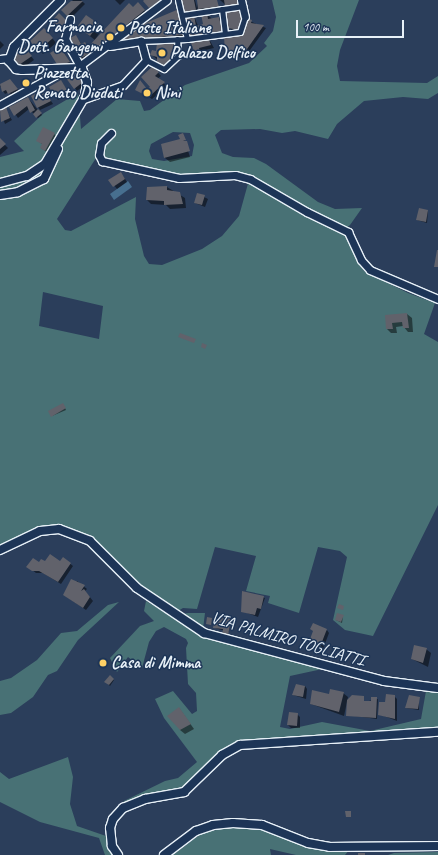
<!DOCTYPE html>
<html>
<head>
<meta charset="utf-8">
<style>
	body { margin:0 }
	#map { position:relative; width:438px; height:855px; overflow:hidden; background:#2b3e5b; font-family:Caveat,sans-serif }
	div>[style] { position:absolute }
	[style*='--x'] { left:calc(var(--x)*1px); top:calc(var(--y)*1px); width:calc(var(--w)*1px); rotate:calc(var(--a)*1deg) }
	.green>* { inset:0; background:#487175 }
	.water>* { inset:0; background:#476f8f }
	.shadow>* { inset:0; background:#0007 }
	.building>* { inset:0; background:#61626b }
	.roads { filter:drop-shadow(1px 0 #e8f1f8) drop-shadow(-1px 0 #e8f1f8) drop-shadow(0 1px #e8f1f8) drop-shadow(0 -1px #e8f1f8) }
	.pedestrian>* { height:5px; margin:-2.5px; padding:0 2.5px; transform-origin:2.5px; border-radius:2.5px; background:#1d3557 }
	.minor>* { height:7px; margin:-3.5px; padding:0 3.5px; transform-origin:3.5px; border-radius:3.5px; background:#1d3557 }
	.tertiary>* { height:8px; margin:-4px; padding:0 4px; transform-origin:4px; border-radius:4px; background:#1d3557 }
	.dots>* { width:11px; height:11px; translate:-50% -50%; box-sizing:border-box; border:2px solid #1d3557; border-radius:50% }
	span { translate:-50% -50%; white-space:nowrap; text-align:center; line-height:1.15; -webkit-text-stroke:3px #1d3557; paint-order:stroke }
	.poi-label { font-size:17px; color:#e8f1f8; font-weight:700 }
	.right { translate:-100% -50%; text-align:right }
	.left { translate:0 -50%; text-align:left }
	.street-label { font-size:17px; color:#e8f1f8 }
	.scale { position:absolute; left:296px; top:20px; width:108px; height:18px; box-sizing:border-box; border:2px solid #e8f1f8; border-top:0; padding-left:5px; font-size:12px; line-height:14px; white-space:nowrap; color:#e8f1f8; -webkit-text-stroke:3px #1d3557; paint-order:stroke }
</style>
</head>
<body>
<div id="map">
	<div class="green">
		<div style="clip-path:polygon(evenodd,272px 0,359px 0,340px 50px,337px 66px,340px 81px,427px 83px,438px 76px,438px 93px,428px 99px,403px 97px,364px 101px,337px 124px,328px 139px,295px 131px,282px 133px,260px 129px,221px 130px,215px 135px,222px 153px,233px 157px,254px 158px,266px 164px,318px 202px,335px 209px,362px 208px,350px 225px,345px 229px,251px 178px,179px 177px,96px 158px,57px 219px,65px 230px,71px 231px,136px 197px,135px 219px,144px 256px,149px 264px,162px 265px,202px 249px,222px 236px,239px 216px,249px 180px,347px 233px,357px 261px,364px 271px,408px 293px,435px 303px,424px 334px,438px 342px,438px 505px,373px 636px,345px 630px,333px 620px,347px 557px,340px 551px,318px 547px,299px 613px,268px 603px,270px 596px,246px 591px,256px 556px,215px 547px,197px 609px,183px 608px,178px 611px,138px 587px,91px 540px,60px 527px,0 549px,0 157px,24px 151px,14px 141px,44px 113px,78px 93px,81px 129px,117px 99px,140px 101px,144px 111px,150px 110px,185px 85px,249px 63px,267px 46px,264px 43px,273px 31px,276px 17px,272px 0,173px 132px,190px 133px,194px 145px,192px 156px,164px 161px,152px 159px,149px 151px,151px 144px,173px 132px,272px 0,43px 292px,103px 306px,99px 339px,39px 326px,43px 292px)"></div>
		<div style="clip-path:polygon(146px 601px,211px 640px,327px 668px,290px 676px,280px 727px,290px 729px,322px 722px,370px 731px,421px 719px,426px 691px,438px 693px,438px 727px,375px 735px,240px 743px,190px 787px,135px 800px,111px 822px,106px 836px,115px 855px,105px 855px,99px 838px,40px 822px,0 802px,0 772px,9px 779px,68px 757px,73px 777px,70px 804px,77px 826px,106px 836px,108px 820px,124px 801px,165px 781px,178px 778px,197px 762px,164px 718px,155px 699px,173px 691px,192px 714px,197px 711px,196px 693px,188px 684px,186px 648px,188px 643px,186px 639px,164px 627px,156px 631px,149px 642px,142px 668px,128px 657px,117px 672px,110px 658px,140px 626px,154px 621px,144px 611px)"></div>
		<div style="clip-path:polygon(119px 602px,78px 640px,57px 671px,48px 675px,33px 697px,11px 713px,0 715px,0 681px,11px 678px,37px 660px,61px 633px,77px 631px,108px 605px)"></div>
		<div style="clip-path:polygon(188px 613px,205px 613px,203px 629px,183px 614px)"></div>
		<div style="clip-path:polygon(235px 826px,254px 827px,350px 849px,345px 855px,296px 855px,270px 849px,271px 855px,173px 855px,202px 833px)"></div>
		<div style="clip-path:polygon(438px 852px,438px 855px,388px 855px,394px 853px)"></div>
	</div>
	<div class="water">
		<div style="clip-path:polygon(128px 181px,132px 187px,114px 200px,110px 194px)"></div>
	</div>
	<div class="shadow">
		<div style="clip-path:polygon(73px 0,81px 0,85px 4px,71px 18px,63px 10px)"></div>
		<div style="clip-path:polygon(115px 0,125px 0,120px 5px)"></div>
		<div style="clip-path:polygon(181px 0,195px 0,197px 8px,198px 1px,216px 0,218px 10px,201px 12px,197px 8px,200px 14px,194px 16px,198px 26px,205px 25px,202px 15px,207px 14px,212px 19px,219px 18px,225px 30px,205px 36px,225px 31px,226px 36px,239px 36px,228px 27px,226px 11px,231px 10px,220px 0,242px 0,244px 9px,241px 9px,247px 20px,266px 28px,245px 57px,230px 57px,226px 53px,225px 36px,209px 39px,214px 48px,201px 51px,202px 55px,199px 56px,191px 41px,194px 41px,191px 37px,186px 18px,190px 17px)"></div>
		<div style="clip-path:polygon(141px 6px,147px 14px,133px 30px,179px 10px,188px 40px,129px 43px,125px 36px,81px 62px,78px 60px,76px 36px,82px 45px,85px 43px,88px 47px,133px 8px)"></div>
		<div style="clip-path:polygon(98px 25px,102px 29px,95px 40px,78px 27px)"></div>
		<div style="clip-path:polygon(49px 34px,56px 43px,43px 54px,39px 50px)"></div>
		<div style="clip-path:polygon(0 41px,4px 45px,0 49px)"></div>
		<div style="clip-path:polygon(157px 44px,174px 44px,179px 48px,177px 61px,169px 70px,152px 55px,157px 52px)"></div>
		<div style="clip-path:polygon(60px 48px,63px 51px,71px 65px,62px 68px)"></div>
		<div style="clip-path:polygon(28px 52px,34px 60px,23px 68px,14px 57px)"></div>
		<div style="clip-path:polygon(153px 67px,161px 76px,157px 79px,167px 86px,152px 99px,137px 90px,141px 86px,140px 82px,147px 90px,151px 87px)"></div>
		<div style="clip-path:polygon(78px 75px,85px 85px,77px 91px,75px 88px)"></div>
		<div style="clip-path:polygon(10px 80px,20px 92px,12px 96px,9px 92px,5px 94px,0 86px)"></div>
		<div style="clip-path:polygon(61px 81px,69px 93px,58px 100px,50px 88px)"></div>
		<div style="clip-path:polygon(44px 90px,53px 104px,40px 110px,38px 107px)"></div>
		<div style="clip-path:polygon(28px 98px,42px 115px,38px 118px,29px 109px,18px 118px,11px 108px)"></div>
		<div style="clip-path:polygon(5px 109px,12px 120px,5px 124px,0 111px)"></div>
		<div style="clip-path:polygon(54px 134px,57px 137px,48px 153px,41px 148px,43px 145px,37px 140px)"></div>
		<div style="clip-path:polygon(183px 135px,190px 157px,170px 162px,165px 158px,162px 145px,183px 139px)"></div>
		<div style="clip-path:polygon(0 140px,8px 148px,0 155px)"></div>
		<div style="clip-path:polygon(123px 176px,127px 182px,117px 189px,110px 180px)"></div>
		<div style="clip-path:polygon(167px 187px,185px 198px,186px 208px,170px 209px,166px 205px,151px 204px,147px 200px)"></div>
		<div style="clip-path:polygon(198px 194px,208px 199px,205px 207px,195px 203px)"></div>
		<div style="clip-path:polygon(428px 211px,427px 223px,417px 220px)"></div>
		<div style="clip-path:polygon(407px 314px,412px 318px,413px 332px,408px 332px,403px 326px,396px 327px,397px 333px,391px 333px,387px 329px,386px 316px)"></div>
		<div style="clip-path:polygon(64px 406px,66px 410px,52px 416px)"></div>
		<div style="clip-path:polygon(63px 558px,73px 566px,61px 584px,43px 573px,36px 573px,31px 569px,39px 563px,60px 562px)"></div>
		<div style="clip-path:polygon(77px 581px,87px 589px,85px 591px,93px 601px,86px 610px,67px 597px)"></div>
		<div style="clip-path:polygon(243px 592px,265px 598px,258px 617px,242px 611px)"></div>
		<div style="clip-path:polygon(343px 616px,342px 623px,336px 620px)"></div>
		<div style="clip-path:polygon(230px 619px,229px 632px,215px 628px)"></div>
		<div style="clip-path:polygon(327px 630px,329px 633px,323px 649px,310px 642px)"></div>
		<div style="clip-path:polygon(426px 649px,431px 653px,428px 667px,412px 659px)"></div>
		<div style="clip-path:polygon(110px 677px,114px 680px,110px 686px,106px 682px)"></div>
		<div style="clip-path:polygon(305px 686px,307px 689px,306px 699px,293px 695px)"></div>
		<div style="clip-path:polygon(343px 693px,348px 697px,344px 716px,311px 704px,328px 695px)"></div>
		<div style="clip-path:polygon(394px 696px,397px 699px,397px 721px,379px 714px)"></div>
		<div style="clip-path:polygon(363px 697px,364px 702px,378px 699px,377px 719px,347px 715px)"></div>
		<div style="clip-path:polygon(419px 697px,419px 710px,406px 708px)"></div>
		<div style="clip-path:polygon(179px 708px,194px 729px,185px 734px,180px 730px)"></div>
		<div style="clip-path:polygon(297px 714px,300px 717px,300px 728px,291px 728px,288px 725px)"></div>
	</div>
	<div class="building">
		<div style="clip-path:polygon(163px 0,149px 8px,143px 1px,144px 0)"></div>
		<div style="clip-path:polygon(180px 0,194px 0,196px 10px,185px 13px)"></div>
		<div style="clip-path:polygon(197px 0,217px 0,219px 7px,198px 9px)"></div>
		<div style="clip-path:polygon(224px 0,239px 0,240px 4px,225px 6px)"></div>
		<div style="clip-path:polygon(71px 1px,83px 1px,67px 16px,61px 10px)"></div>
		<div style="clip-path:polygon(138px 2px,145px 10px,94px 51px,77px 60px,72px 51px,76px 49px,70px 38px,76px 35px,81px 44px,85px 42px,88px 47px,129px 3px,133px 7px)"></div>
		<div style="clip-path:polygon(241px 8px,244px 18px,240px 30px,227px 28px,225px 10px)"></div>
		<div style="clip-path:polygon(179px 9px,184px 35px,125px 40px,124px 36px,134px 28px)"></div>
		<div style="clip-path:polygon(59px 13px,67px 21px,63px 34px,50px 23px)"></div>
		<div style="clip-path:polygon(207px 13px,208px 19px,219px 17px,222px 31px,190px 38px,185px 17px,194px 15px,196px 26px,203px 24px,201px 14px)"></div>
		<div style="clip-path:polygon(86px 15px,99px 24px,90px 36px,77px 27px)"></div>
		<div style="clip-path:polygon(246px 18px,252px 20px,251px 23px,264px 25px,245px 52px,225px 53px,224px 36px,240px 35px)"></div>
		<div style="clip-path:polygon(44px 28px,53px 38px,38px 51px,30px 41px)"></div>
		<div style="clip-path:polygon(208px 37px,211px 45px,199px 48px,200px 52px,195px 54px,190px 40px)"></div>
		<div style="clip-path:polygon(157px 43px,174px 43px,173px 56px,164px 66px,157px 62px,157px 57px,150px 55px,152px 50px,156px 51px)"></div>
		<div style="clip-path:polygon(60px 47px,70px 62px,58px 66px,50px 53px)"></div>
		<div style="clip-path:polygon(25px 48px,32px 56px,19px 65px,13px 57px)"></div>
		<div style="clip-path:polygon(153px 66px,159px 72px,155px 76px,165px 82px,149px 97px,135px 90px,140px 80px,147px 89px,150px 87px,141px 77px)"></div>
		<div style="clip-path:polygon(75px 71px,83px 82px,74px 89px,66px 78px)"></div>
		<div style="clip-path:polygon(10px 79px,18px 89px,8px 94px,6px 90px,2px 92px,0 84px)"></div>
		<div style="clip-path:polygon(61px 80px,67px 90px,55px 97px,49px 87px)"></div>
		<div style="clip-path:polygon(45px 89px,51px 101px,37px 108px,31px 96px)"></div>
		<div style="clip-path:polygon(28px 97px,35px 110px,30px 113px,27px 106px,14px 116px,9px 107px)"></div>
		<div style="clip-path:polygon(6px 107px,10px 118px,1px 122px,0 110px)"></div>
		<div style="clip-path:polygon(38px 109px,42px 113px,36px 118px,33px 114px)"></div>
		<div style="clip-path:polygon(43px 127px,55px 133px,45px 151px,40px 148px,42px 144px,36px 141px)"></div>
		<div style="clip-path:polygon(183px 133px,186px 140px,183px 141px,187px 141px,190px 151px,164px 158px,161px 144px,180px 139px,178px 135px)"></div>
		<div style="clip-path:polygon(0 138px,6px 144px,0 149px)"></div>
		<div style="clip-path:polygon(121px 172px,125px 179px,113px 187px,108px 180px)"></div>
		<div style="clip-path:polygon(167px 186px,167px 190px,180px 192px,183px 204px,164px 205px,164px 201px,146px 200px,147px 187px)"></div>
		<div style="clip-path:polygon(197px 193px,205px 195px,202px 205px,194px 203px)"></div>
		<div style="clip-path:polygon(419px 208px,428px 210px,426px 222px,416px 220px)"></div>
		<div style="clip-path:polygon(437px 250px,438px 250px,438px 267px,434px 267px)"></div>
		<div style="clip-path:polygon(407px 313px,409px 328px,403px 328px,402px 322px,392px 323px,393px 329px,386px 329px,385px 315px)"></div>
		<div style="clip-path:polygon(180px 333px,196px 339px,194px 343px,178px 337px)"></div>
		<div style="clip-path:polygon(202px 343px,207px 345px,205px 349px,201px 347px)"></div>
		<div style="clip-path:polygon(63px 403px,66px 408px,51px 417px,48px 411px)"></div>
		<div style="clip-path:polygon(50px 554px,60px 561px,63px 557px,71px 563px,58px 582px,39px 571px,32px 571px,26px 567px,33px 558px,39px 562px,41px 559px,45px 561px)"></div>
		<div style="clip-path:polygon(71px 579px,85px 585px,81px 591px,84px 589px,90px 597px,83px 608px,63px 595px)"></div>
		<div style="clip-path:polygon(242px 591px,264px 596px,261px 609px,257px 608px,255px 615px,241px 612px)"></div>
		<div style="clip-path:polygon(339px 604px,344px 606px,343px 610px,337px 608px)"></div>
		<div style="clip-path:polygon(337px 613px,344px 615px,341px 622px,335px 620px)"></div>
		<div style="clip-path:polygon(215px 616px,231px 618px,228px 636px,222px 635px,223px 629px,213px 628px)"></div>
		<div style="clip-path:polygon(207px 617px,212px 618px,211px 625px,206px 624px)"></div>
		<div style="clip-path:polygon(313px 623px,327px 629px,320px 647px,309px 642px,313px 631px,310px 629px)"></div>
		<div style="clip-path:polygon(414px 645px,427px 648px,423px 663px,411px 659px)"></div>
		<div style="clip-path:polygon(110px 675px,114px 679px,109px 685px,104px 682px)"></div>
		<div style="clip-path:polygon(296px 684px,305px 686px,303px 697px,292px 695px)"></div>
		<div style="clip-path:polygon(330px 689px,344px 692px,339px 712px,310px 704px,312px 690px,329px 694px)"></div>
		<div style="clip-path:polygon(386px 694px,395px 695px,395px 719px,378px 715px,379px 702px,385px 702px)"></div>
		<div style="clip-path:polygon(352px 695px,364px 696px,364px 701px,371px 701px,371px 697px,377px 697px,376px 718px,346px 716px,347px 700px)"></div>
		<div style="clip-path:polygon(409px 695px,420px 697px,418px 709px,405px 708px)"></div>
		<div style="clip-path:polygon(179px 707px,191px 724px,180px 730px,167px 716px)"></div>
		<div style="clip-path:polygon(289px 712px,298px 713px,297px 726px,287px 725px)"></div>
		<div style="clip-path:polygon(345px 811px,351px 811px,351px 817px,346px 817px)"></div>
		<div style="clip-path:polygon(358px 853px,365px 853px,365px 855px,358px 855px)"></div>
	</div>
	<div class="roads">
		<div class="pedestrian">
			<div style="--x:178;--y:0;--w:40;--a:77"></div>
			<div style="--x:222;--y:9;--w:24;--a:83"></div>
			<div style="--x:183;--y:15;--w:61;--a:-8.5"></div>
			<div style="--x:141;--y:41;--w:46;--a:-2.5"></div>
			<div style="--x:187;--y:39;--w:53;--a:-7.5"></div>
			<div style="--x:240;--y:32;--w:16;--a:-72"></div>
			<div style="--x:146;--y:60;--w:20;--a:27"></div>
			<div style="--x:164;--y:69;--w:19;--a:-43"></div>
			<div style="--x:178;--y:56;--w:17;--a:-93"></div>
		</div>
		<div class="minor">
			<div style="--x:241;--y:0;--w:17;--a:77"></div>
			<div style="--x:70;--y:19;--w:21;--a:104"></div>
			<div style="--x:65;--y:39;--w:31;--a:61"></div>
			<div style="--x:0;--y:59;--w:8;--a:-7"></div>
			<div style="--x:78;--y:67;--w:111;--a:-37"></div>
			<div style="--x:84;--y:99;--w:41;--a:-19.7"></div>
			<div style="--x:123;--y:85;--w:34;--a:-47"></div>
			<div style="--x:146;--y:60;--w:20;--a:-105"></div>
			<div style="--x:141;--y:41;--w:32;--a:171"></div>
			<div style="--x:0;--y:105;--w:73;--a:-28.7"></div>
			<div style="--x:111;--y:133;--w:14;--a:135"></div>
			<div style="--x:101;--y:143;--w:12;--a:99"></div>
			<div style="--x:99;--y:155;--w:7;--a:63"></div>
			<div style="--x:102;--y:161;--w:79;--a:12.4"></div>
			<div style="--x:179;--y:178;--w:56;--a:-3.1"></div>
			<div style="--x:235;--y:175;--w:16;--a:15"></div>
			<div style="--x:250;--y:179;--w:66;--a:30.1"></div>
			<div style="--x:307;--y:212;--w:46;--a:26"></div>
			<div style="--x:348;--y:232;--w:31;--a:65"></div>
			<div style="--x:361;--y:260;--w:13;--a:48"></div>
			<div style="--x:370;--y:270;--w:74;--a:23.1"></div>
		</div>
		<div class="tertiary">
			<div style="--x:0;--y:183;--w:28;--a:-15"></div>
			<div style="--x:27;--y:176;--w:22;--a:-34"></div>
			<div style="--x:45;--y:164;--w:79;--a:-59.5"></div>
			<div style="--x:85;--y:96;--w:14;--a:-82"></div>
			<div style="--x:87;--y:82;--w:15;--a:-110"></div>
			<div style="--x:82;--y:68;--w:60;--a:178.1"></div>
			<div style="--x:22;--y:70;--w:6;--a:-171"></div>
			<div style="--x:16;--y:69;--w:11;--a:-131"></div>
			<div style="--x:9;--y:61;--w:15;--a:-70"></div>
			<div style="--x:14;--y:47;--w:66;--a:-45"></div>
			<div style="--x:0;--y:195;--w:18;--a:-9"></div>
			<div style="--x:18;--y:192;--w:29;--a:-27"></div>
			<div style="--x:44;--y:179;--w:33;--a:-65"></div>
			<div style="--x:0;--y:550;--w:44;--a:-25.4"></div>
			<div style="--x:40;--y:531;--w:19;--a:-6"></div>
			<div style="--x:59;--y:529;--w:33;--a:21"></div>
			<div style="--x:90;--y:541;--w:66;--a:45"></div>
			<div style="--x:137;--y:588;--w:81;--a:33.9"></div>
			<div style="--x:204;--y:633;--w:186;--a:14.9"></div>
			<div style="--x:384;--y:681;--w:54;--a:7.4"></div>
			<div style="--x:118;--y:855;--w:11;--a:-124"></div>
			<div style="--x:112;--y:846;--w:18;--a:-96"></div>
			<div style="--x:110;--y:828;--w:9;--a:-72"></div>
			<div style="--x:113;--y:819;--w:15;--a:-48"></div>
			<div style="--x:123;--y:808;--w:24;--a:-22"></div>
			<div style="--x:145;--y:799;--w:40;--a:-10"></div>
			<div style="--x:184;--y:792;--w:53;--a:-44.2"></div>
			<div style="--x:222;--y:755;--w:21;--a:-29"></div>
			<div style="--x:240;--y:745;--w:198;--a:-3.8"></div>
			<div style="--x:164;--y:855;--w:40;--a:-37"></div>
			<div style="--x:196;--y:831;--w:18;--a:-19"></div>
			<div style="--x:213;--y:825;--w:20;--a:-6"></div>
			<div style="--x:233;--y:823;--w:29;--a:4"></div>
			<div style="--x:262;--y:825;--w:49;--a:21.4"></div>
			<div style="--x:308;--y:843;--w:22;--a:10"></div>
			<div style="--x:330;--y:847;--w:108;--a:-0.5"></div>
		</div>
	</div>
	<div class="dots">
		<div style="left:121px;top:28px;background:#ffd166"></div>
		<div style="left:110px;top:37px;background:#ffd166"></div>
		<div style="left:162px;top:53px;background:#ffd166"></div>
		<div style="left:26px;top:83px;background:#ffd166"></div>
		<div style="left:147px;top:93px;background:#ffd166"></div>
		<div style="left:103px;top:663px;background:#ffd166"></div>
	</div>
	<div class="poi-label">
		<span class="right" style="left:102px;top:37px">Farmacia<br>Dott. Gangemi</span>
		<span class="left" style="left:129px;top:28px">Poste Italiane</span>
		<span class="left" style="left:170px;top:53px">Palazzo Delfico</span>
		<span class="left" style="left:34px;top:83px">Piazzetta<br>Renato Diodati</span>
		<span class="left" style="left:155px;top:93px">Ninì</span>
		<span class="left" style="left:111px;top:663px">Casa di Mimma</span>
	</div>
	<div class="street-label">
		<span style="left:288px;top:639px;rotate:16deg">VIA PALMIRO TOGLIATTI</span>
	</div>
	<div class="scale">100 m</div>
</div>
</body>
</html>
